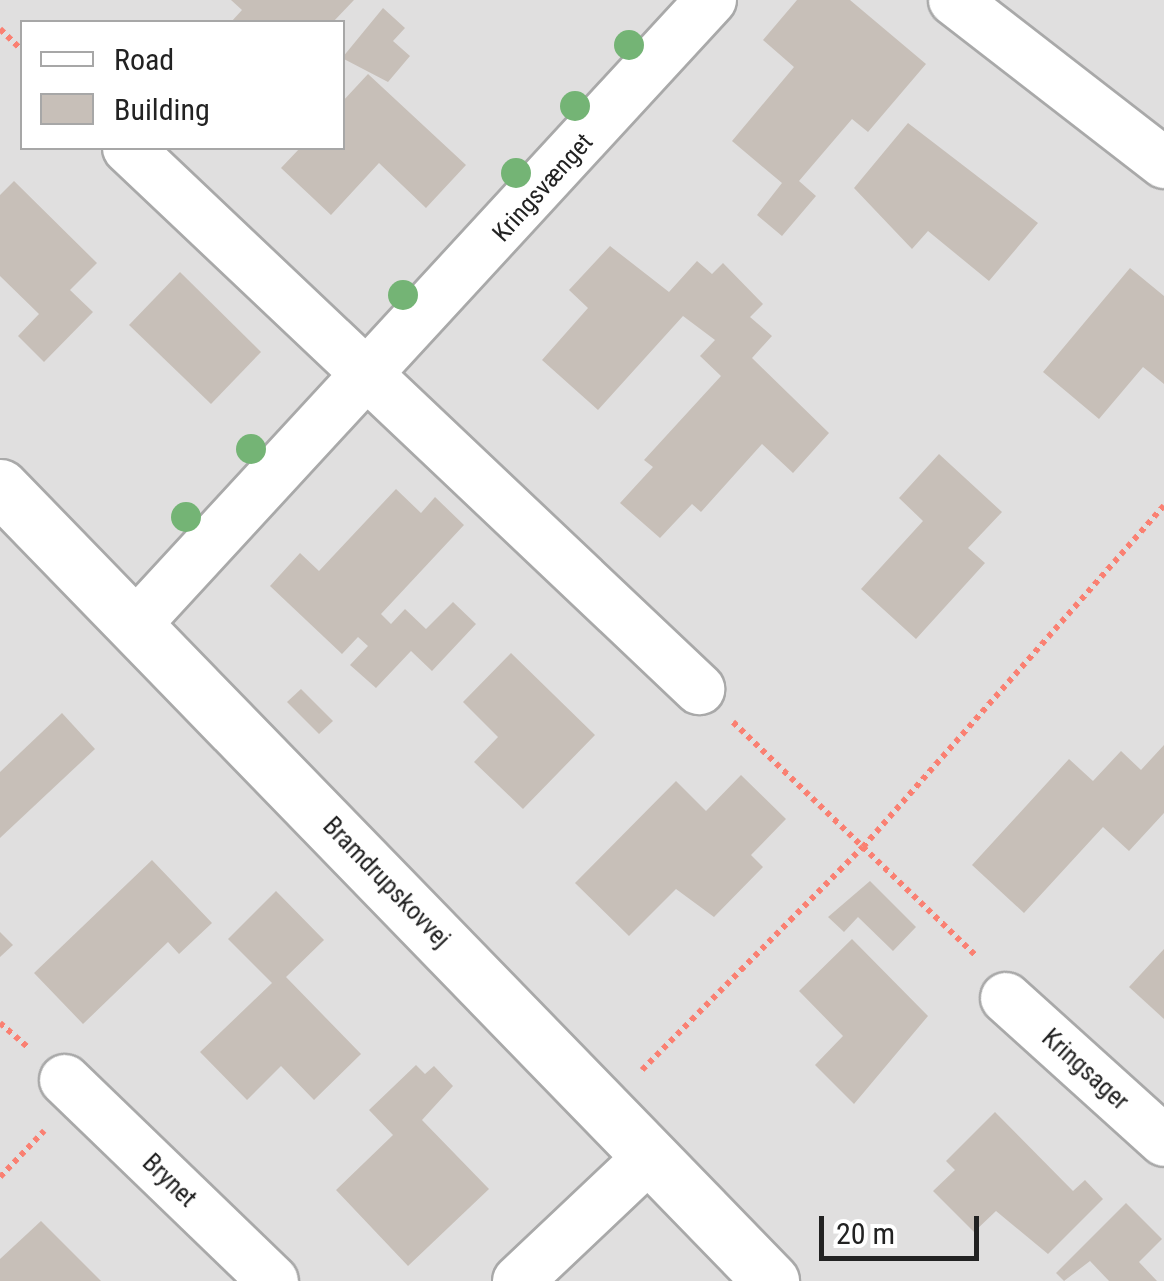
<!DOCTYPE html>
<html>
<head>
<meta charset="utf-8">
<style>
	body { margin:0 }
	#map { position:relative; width:1164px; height:1281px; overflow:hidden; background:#f2efe9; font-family:"Roboto Condensed",sans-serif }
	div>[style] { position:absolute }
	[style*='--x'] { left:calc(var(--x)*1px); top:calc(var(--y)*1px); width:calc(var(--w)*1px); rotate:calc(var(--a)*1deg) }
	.residential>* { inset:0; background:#e0dfdf }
	.building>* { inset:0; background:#c7bfb8 }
	.path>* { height:6px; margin-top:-3px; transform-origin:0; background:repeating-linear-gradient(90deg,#fa8072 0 5px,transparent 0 10px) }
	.roads { filter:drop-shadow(2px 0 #a9a9a9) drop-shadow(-2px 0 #a9a9a9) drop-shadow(0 2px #a9a9a9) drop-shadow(0 -2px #a9a9a9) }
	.minor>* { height:50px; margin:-25px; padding:0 25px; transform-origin:25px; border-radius:25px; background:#fff }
	.tertiary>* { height:55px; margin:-27.5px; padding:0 27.5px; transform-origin:27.5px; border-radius:27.5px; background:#fff }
	.trees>* { width:30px; height:30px; margin:-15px; border-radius:50%; background:#74b475 }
	span { translate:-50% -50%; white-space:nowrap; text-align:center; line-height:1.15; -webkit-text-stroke:10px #fff; paint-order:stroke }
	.street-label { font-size:25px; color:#222 }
	.legend { position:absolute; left:20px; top:20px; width:325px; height:130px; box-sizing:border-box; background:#fff; border:2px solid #a7a7a7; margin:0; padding:12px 18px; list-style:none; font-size:30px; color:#222 }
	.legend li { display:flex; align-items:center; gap:20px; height:50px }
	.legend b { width:50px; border:2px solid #a7a7a7 }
	.scale { position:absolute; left:819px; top:1216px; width:160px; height:45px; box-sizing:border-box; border:5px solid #222; border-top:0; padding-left:12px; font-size:30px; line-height:35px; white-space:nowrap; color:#222; -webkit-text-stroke:8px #fff; paint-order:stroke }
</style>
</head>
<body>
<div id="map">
	<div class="residential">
		<div style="clip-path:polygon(evenodd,0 0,1164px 0,1164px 1281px,0 1281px,0 0,22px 22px,342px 22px,342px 148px,22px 148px,22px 22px)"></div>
	</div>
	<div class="building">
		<div style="clip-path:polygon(231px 0,354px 0,333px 22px,231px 22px,242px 10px)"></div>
		<div style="clip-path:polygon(797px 0,850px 0,926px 64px,868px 132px,852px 119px,799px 181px,816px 196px,782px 236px,757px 215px,782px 183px,732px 141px,794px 67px,763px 40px)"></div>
		<div style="clip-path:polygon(383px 8px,405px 28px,393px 41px,410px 56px,388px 82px,342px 58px)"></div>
		<div style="clip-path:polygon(368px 74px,466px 165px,426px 208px,379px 163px,331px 215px,281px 168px,300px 148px,342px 148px,342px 102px)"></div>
		<div style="clip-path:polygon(908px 123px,1038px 223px,989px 281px,928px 231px,912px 249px,854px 188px)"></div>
		<div style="clip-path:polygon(14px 181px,97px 263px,70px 290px,93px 312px,44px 362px,18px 336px,39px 314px,0 276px,0 195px)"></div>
		<div style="clip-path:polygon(610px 246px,669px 292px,697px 261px,712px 274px,723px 263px,763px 304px,750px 317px,772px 336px,752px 358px,829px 433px,793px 473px,762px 444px,701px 512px,692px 504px,660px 538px,620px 503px,653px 467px,644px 460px,721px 376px,700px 356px,715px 340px,683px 316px,598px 410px,542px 360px,588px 308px,569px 290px)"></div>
		<div style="clip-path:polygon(1130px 268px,1164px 296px,1164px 384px,1143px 367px,1099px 419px,1043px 372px)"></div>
		<div style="clip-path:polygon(180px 272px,261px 352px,211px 404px,129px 325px)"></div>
		<div style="clip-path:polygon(939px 454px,1002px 512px,968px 548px,985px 563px,916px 639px,861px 589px,923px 521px,899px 498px)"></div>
		<div style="clip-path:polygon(396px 489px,421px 513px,435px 497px,464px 525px,381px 614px,391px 624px,405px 609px,426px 629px,453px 602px,476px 624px,432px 671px,411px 651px,376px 688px,350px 665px,368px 646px,358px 637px,342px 654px,270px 586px,300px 553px,319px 571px)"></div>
		<div style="clip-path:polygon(511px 653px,595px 735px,523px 809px,474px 762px,498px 737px,463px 702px)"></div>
		<div style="clip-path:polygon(301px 689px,333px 721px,319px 734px,287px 702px)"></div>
		<div style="clip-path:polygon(62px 713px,95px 749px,0 838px,0 772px)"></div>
		<div style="clip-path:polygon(1164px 745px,1164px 813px,1129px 851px,1103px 827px,1024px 913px,972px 865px,1069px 759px,1093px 781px,1121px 751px,1141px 770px)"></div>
		<div style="clip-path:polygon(741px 775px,786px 819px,751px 855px,763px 867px,714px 917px,676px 889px,629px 936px,575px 883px,676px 781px,706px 811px)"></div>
		<div style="clip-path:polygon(152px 860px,212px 923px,179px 954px,168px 942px,83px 1024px,34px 973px)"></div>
		<div style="clip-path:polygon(870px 881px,916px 927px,893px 951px,858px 917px,844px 932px,828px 917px)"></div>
		<div style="clip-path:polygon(276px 891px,324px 940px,286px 977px,361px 1054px,314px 1100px,281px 1066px,247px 1100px,200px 1052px,272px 983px,228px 939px)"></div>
		<div style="clip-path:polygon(0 932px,13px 945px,0 957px)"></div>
		<div style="clip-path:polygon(852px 939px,928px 1016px,854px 1104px,815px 1065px,843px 1036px,799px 991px)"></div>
		<div style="clip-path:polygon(1164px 949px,1164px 1019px,1129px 987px)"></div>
		<div style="clip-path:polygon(416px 1065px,425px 1074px,434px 1066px,453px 1086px,422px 1120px,489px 1189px,408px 1266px,336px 1190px,393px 1135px,369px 1110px)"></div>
		<div style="clip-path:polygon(995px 1112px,1073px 1191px,1085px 1180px,1103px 1199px,1048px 1254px,996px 1211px,974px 1232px,933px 1191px,955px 1170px,946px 1161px)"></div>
		<div style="clip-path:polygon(1126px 1203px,1162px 1239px,1139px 1262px,1157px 1281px,1109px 1281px,1090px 1261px,1064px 1281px,1056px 1273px)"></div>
		<div style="clip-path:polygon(41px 1221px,101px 1281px,0 1281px,0 1259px)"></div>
	</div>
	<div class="path">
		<div style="--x:0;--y:29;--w:30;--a:44"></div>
		<div style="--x:733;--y:722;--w:337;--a:43.9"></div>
		<div style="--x:0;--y:1023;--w:38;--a:41"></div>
		<div style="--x:642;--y:1070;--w:314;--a:-45.3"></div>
		<div style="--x:863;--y:847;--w:455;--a:-48.6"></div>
		<div style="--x:0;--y:1177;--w:64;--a:-46.3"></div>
	</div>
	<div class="roads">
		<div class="minor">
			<div style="--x:954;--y:0;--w:266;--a:37.8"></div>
			<div style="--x:128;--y:148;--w:787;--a:43.45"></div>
			<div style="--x:135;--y:625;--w:850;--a:-47.34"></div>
			<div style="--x:1006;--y:998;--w:213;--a:42.1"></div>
			<div style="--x:65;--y:1080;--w:289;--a:44"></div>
			<div style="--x:518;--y:1281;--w:182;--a:-43.4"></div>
		</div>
		<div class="tertiary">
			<div style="--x:0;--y:487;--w:1107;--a:45.84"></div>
		</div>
	</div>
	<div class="trees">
		<div style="left:629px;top:45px"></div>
		<div style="left:575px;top:106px"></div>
		<div style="left:516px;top:173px"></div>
		<div style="left:403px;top:295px"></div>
		<div style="left:251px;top:449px"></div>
		<div style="left:186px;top:517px"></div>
	</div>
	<div class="street-label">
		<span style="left:543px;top:188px;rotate:-48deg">Kringsvænget</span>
		<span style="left:386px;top:883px;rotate:46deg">Bramdrupskovvej</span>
		<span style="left:1085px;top:1070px;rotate:42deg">Kringsager</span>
		<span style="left:169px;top:1181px;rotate:44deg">Brynet</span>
	</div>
	<ul class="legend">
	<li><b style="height:12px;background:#fff"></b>Road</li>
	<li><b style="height:28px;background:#c7bfb8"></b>Building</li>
	</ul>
	<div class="scale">20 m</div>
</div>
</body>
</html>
